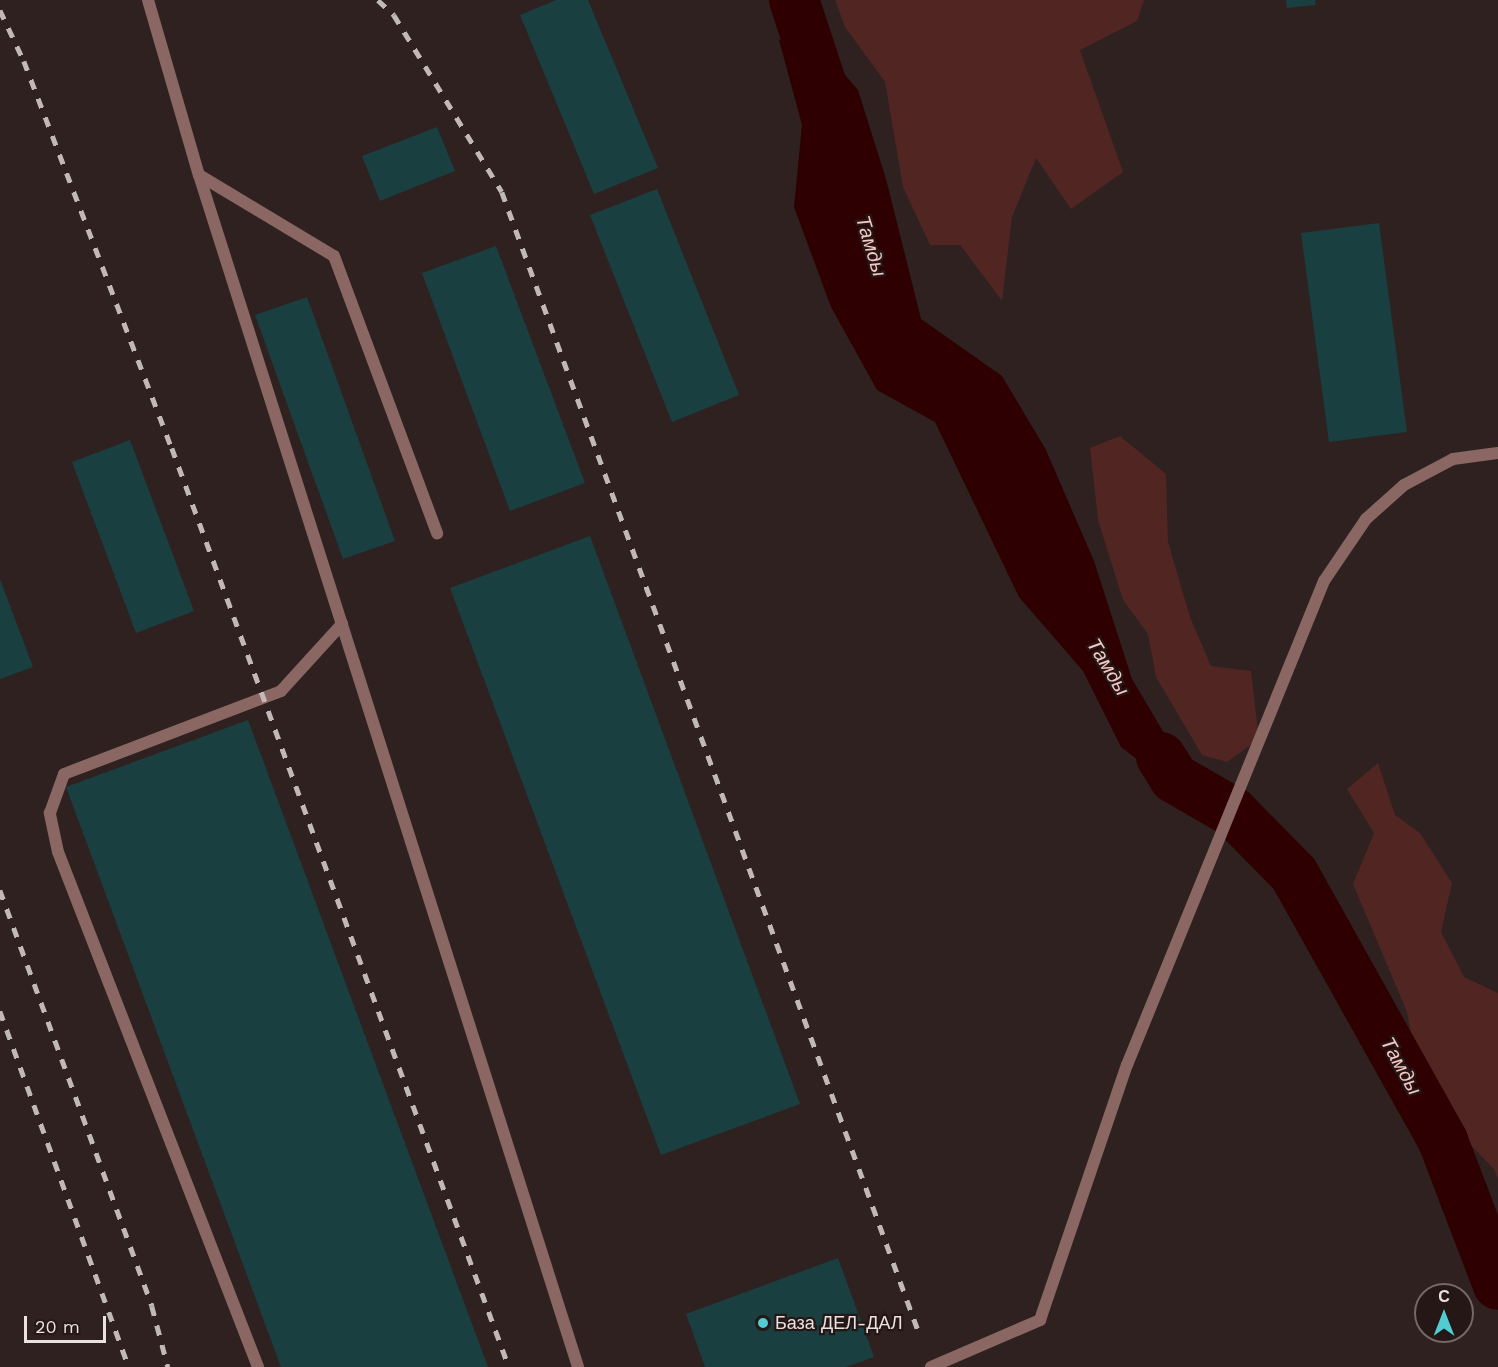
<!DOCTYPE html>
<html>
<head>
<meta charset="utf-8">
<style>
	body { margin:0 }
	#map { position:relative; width:1498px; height:1367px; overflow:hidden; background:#2e2120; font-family:"Work Sans",sans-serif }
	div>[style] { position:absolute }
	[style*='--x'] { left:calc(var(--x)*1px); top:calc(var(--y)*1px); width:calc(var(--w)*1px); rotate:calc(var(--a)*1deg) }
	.green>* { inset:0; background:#502522 }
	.water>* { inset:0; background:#2e0001 }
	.river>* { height:50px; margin:-25px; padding:0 25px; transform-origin:25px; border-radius:25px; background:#2e0001 }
	.building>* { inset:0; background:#1a3f40 }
	.service>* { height:12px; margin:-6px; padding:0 6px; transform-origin:6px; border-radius:6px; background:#8a6763 }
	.rail>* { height:4.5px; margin-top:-2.25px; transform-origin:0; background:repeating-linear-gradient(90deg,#c2b8b7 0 10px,transparent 0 20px) }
	.dots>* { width:16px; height:16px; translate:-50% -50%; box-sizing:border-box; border:3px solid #241716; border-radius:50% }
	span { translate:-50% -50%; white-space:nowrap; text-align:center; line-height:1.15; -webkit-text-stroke:4.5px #241716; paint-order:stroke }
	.poi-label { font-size:18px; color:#eae1e0 }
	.left { translate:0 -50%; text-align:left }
	.water-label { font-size:20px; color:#f7c8c4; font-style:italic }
	.north { position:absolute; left:1414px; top:1283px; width:60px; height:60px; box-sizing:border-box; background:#241716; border:2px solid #736867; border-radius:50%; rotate:0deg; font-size:16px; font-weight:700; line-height:24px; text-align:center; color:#eae1e0 }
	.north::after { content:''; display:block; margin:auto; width:21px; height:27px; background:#51ccd1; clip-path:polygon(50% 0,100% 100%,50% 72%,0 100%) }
	.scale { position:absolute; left:24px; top:1316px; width:82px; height:27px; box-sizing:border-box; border:3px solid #eae1e0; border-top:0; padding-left:8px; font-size:18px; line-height:21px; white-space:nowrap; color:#eae1e0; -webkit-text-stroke:4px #241716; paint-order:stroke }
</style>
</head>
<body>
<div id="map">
	<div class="green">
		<div style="clip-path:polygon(835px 0,1144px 0,1137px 21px,1080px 50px,1123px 172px,1071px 209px,1036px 158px,1012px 217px,1002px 301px,960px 245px,930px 245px,903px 187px,885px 82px,845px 27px)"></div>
		<div style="clip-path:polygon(1120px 436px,1166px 474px,1168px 542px,1190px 617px,1211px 666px,1251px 671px,1259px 739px,1227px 762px,1202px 755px,1156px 677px,1148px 634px,1123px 600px,1098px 520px,1090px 448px)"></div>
		<div style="clip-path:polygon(1378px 763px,1395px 815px,1420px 833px,1452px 883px,1441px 932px,1464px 977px,1498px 993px,1498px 1179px,1494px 1169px,1457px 1131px,1415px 1054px,1407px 1012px,1353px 884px,1374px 833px,1347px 789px)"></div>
	</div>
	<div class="water">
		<div style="clip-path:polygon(804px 27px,858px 90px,886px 179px,921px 319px,1002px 376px,1046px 450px,1094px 561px,1132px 679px,1174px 750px,1211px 800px,1181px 793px,1121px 747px,1083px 671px,1019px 597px,935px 422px,877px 390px,831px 307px,794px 207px,802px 125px,779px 40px)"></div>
	</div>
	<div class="river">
		<div style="--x:794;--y:0;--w:96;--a:71.8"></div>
		<div style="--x:1161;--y:757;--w:25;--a:58"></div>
		<div style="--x:1174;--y:778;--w:68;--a:30"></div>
		<div style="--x:1233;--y:812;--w:87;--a:45.5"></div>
		<div style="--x:1294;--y:874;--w:306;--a:60.8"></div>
		<div style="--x:1443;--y:1141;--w:154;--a:69.1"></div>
	</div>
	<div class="building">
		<div style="clip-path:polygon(556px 0,588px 0,658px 168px,594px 194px,520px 15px)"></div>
		<div style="clip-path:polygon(1286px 0,1315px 0,1316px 5px,1287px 8px)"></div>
		<div style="clip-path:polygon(437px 127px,455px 171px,380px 201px,362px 156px)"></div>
		<div style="clip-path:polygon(657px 189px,739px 395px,672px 422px,590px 215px)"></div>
		<div style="clip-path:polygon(1379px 223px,1407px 432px,1329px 442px,1301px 233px)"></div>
		<div style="clip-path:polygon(496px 246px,585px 483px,510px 511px,422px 273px)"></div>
		<div style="clip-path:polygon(307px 297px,395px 541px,343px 559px,255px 315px)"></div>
		<div style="clip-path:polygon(130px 440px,194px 611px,136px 633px,72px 462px)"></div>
		<div style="clip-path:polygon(590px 536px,800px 1104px,661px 1155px,450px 588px)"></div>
		<div style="clip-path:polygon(0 579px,33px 667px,0 679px)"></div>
		<div style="clip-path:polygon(248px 720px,488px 1367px,281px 1367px,66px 787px)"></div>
		<div style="clip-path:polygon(838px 1258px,874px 1357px,846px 1367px,705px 1367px,686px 1314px)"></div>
	</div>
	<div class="service">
		<div style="--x:148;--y:0;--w:182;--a:73.8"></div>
		<div style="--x:199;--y:175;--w:157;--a:31"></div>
		<div style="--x:334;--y:256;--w:296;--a:69.6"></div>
		<div style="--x:199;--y:175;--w:1251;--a:72.36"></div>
		<div style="--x:258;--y:1367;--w:552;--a:-111.22"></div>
		<div style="--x:58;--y:852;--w:40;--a:-102"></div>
		<div style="--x:50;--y:813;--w:41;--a:-70.3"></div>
		<div style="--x:64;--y:774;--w:232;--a:-20.9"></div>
		<div style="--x:281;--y:691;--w:91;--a:-47.7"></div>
		<div style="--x:931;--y:1367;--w:119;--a:-23.3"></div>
		<div style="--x:1040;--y:1320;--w:269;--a:-71.2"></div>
		<div style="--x:1127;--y:1065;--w:523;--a:-67.85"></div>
		<div style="--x:1324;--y:581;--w:75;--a:-55.9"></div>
		<div style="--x:1366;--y:519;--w:51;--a:-41.8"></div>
		<div style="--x:1404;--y:485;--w:55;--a:-28"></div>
		<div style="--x:1453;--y:459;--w:45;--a:-7.6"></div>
	</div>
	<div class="rail">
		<div style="--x:378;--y:0;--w:22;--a:43"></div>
		<div style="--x:394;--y:15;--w:207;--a:58.6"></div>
		<div style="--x:502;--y:192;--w:1212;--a:69.92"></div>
		<div style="--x:0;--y:10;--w:56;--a:64.8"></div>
		<div style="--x:24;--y:61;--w:414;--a:69.1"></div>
		<div style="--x:172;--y:448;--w:979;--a:69.86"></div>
		<div style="--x:0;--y:890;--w:443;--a:69.9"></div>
		<div style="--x:152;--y:1306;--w:63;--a:75.3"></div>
		<div style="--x:0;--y:1011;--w:379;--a:70.1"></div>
	</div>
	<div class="dots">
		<div style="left:763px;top:1323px;background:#51ccd1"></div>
	</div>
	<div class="poi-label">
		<span class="left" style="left:775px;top:1323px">База ДЕЛ-ДАЛ</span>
	</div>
	<div class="water-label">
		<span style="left:871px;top:246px;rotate:73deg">Тамды</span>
		<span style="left:1108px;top:667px;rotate:59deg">Тамды</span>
		<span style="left:1401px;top:1066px;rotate:61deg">Тамды</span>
	</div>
	<div class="north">С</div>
	<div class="scale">20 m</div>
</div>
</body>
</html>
